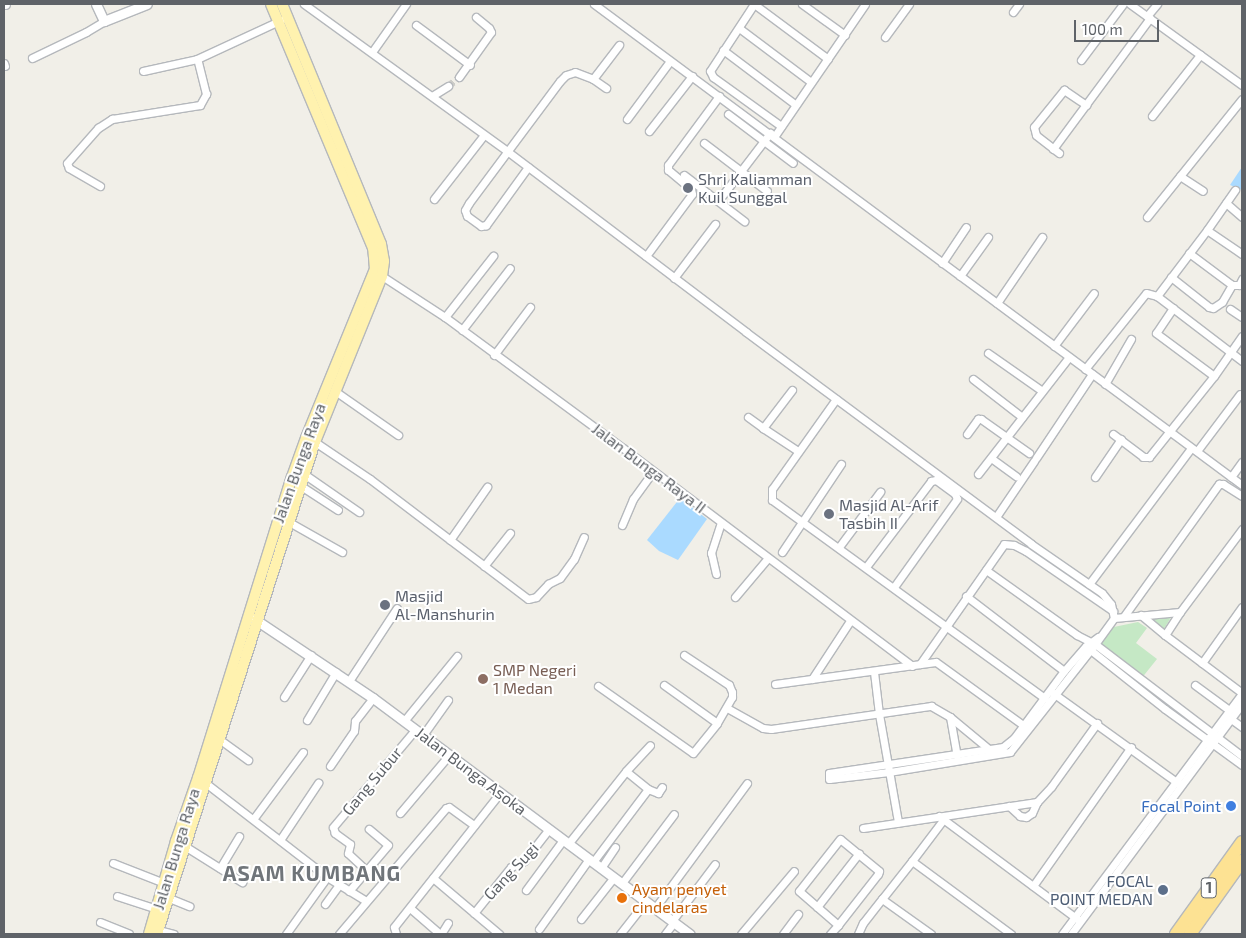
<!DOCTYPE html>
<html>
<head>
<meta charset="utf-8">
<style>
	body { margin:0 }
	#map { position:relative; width:1246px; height:938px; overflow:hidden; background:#f1efe8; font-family:"Exo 2",sans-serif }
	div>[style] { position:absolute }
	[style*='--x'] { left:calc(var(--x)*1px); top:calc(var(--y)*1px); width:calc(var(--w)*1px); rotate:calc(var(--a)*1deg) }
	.green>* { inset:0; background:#c5e8c5 }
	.water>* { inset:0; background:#aadaff }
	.street-tunnel>* { height:7px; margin-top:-3.5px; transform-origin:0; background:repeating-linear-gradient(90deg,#ccccc8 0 7px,transparent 0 10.5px) }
	.roads { filter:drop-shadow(1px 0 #b5b8bc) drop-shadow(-1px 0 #b5b8bc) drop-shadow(0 1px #b5b8bc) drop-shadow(0 -1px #b5b8bc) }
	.street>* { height:7px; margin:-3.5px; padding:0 3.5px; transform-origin:3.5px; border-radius:3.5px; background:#fff }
	.secondary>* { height:9px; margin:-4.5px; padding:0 4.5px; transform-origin:4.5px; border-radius:4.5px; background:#fff }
	.primary>* { height:10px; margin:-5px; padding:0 5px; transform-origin:5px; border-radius:5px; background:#fff2af }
	.highway>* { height:12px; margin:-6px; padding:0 6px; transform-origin:6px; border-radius:6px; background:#fde293 }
	.dots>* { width:14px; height:14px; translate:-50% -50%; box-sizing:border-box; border:2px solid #fff; border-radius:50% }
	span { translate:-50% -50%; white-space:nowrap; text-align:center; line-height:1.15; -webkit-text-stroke:4px #fff; paint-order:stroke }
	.shield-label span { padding:1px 4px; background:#fff; border:1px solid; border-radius:4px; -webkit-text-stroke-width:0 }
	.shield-label { font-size:15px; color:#5f6368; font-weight:700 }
	.worship-label { font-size:16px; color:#5b616d }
	.left { translate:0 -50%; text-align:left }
	.street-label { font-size:16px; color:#5f6368 }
	.education-label { font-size:16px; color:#785e54 }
	.shop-label { font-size:16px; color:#366cbe }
	.right { translate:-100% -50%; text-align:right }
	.service-label { font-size:16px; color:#4e5e75 }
	.food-label { font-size:16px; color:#c56008 }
	.district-label { font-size:21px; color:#70757a; font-weight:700; letter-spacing:1px }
	.frame { position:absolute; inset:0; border:5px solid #5f6368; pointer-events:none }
	.scale { position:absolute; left:1074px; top:20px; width:85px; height:22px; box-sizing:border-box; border:2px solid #5f6368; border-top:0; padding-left:6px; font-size:15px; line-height:18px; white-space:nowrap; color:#5f6368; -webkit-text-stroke:4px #fff; paint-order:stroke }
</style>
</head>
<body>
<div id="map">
	<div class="green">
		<div style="clip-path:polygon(1173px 614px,1164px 629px,1144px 616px)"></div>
		<div style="clip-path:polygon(1138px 622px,1147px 628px,1136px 643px,1157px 659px,1141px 679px,1100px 648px,1099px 642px,1109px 628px)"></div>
	</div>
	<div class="water">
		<div style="clip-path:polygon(1242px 167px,1242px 190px,1230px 185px)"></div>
		<div style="clip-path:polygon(680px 498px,707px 519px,678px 560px,659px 551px,647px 540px)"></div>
	</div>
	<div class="street-tunnel">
		<div style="--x:448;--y:86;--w:14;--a:-39"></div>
	</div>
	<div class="roads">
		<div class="street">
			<div style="--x:304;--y:4;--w:251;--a:35.9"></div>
			<div style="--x:507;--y:151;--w:300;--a:37.1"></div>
			<div style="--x:746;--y:332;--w:355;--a:36.6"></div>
			<div style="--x:1031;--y:544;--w:86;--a:34.6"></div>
			<div style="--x:1102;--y:593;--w:14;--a:51"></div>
			<div style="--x:1111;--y:604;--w:14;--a:78"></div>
			<div style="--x:1114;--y:618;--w:32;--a:126"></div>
			<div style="--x:1095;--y:644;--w:137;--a:128.2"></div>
			<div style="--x:1010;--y:752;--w:123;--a:170.6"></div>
			<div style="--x:889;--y:772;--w:60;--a:173.3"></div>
			<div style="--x:829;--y:779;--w:6;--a:-90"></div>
			<div style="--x:829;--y:773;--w:176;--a:-8.5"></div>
			<div style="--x:1003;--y:747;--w:14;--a:-39"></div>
			<div style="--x:1014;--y:738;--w:84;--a:-53.3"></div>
			<div style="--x:1064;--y:671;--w:33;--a:-49"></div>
			<div style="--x:1086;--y:646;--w:15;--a:-37"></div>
			<div style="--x:594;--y:4;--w:807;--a:36.59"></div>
			<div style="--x:754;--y:4;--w:80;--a:123.3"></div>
			<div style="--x:710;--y:71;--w:7;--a:63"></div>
			<div style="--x:713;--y:77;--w:84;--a:35.8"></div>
			<div style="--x:754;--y:4;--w:92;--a:36.6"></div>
			<div style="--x:802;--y:4;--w:53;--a:35.8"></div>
			<div style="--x:1130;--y:4;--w:138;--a:35.9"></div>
			<div style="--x:1013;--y:12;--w:10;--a:-53"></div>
			<div style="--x:1147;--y:16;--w:16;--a:-50"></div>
			<div style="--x:416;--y:25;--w:67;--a:36.5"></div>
			<div style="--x:739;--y:28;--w:90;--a:36.9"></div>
			<div style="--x:885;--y:37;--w:41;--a:-54"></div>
			<div style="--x:723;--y:50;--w:91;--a:37"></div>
			<div style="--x:372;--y:52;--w:59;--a:-54.7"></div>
			<div style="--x:32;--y:58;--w:60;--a:-25.7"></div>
			<div style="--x:86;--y:32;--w:21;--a:-31"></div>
			<div style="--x:1081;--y:60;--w:70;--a:-53.1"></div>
			<div style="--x:4;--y:63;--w:3;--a:72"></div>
			<div style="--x:143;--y:71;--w:55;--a:-12.5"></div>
			<div style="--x:459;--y:77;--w:55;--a:-54.6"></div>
			<div style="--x:491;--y:32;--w:4;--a:-117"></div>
			<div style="--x:489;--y:28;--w:17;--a:-140"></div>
			<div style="--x:593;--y:79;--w:43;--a:-52.6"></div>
			<div style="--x:432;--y:96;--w:19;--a:-32"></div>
			<div style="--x:728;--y:114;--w:81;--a:37"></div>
			<div style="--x:1152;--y:116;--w:78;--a:-51.8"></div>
			<div style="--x:627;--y:119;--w:72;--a:-53.4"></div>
			<div style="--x:649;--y:131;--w:70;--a:-52"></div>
			<div style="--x:774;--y:137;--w:161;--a:-55.6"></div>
			<div style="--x:704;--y:143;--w:79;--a:37.3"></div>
			<div style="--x:1053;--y:149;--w:163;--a:-53.5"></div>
			<div style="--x:1059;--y:153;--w:29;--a:-142"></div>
			<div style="--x:1036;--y:135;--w:8;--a:-104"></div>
			<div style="--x:1034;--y:127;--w:48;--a:-51"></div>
			<div style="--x:1064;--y:90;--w:27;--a:34"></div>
			<div style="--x:528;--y:167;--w:72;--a:125.9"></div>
			<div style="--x:486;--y:225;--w:5;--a:169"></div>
			<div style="--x:481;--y:226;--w:17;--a:-144"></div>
			<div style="--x:467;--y:216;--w:6;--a:-108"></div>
			<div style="--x:465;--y:210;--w:8;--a:-60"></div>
			<div style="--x:469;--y:203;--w:152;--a:-53.3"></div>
			<div style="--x:560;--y:81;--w:8;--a:-45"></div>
			<div style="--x:566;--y:75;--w:9;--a:-18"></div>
			<div style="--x:575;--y:72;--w:19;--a:21"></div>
			<div style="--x:593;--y:79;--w:16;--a:35"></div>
			<div style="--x:684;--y:175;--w:76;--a:37.5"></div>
			<div style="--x:1180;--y:176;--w:27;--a:33"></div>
			<div style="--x:100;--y:186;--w:36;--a:-150"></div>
			<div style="--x:69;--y:168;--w:5;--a:-112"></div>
			<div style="--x:67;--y:163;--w:47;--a:-48.5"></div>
			<div style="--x:98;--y:128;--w:17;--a:-33"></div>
			<div style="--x:112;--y:119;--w:89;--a:-9"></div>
			<div style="--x:200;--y:105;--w:13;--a:-61"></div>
			<div style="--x:206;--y:94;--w:36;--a:-104"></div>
			<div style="--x:197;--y:59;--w:93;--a:-24.9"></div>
			<div style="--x:434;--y:199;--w:81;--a:-52"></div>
			<div style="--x:718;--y:201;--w:86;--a:-52.6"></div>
			<div style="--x:1226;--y:203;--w:21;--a:41"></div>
			<div style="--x:1147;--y:217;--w:151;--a:-51.2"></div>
			<div style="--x:1207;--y:230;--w:49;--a:-55"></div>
			<div style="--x:1189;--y:253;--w:54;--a:36.7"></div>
			<div style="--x:1242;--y:254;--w:42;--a:-145.6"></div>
			<div style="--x:1207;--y:230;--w:83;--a:127.1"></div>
			<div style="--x:1157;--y:296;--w:107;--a:37.4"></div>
			<div style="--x:646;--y:256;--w:77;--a:-53.4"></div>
			<div style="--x:692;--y:194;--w:5;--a:-101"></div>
			<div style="--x:691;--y:189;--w:30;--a:-140"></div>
			<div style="--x:668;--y:170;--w:5;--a:-90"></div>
			<div style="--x:668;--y:165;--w:86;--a:-53.5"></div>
			<div style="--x:942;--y:263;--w:43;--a:-56.3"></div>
			<div style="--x:382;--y:276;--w:75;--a:33.1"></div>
			<div style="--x:445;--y:317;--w:221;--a:36.4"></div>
			<div style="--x:623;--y:448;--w:362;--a:37"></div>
			<div style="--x:960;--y:276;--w:48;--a:-54.3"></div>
			<div style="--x:1171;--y:277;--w:48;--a:38.3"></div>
			<div style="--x:1209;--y:307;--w:4;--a:14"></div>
			<div style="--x:1213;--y:308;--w:11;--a:-34"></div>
			<div style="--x:1222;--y:302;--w:20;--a:-60"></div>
			<div style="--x:674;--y:278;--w:68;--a:-52.8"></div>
			<div style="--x:1232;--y:285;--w:7;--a:0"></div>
			<div style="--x:1239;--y:285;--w:7;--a:-63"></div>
			<div style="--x:997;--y:303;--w:80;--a:-55.7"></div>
			<div style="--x:1173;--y:308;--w:30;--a:124"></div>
			<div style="--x:1156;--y:333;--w:72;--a:36.6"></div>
			<div style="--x:1230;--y:309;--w:14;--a:34"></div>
			<div style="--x:445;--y:317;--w:78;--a:-51.8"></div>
			<div style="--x:462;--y:330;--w:78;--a:-52.3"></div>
			<div style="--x:1054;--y:346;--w:66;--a:-53"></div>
			<div style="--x:988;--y:353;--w:66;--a:35.1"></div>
			<div style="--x:494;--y:355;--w:60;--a:-53.1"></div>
			<div style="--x:1085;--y:369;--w:97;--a:-51.2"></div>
			<div style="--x:1146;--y:293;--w:11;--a:15"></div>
			<div style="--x:973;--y:379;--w:62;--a:37.8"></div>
			<div style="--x:1105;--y:384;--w:52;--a:-60"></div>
			<div style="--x:792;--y:390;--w:48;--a:127.3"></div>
			<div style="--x:763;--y:428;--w:42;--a:33.3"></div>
			<div style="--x:335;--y:391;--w:77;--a:34.9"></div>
			<div style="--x:836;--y:399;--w:110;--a:125.4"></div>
			<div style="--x:772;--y:489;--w:11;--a:90"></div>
			<div style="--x:772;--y:500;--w:337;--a:36"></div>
			<div style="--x:748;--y:417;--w:19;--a:36"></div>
			<div style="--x:967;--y:434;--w:19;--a:-54"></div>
			<div style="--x:978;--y:419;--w:3;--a:0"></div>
			<div style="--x:981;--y:419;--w:59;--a:35.3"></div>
			<div style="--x:1113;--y:434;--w:38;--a:37"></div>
			<div style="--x:1143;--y:457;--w:6;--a:0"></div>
			<div style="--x:1149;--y:457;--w:104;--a:-51.3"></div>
			<div style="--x:1214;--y:376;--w:49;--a:-55"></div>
			<div style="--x:315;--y:442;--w:66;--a:33.9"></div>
			<div style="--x:370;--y:479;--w:198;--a:37.2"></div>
			<div style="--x:528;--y:599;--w:8;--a:-14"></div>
			<div style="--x:536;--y:597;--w:18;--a:-47"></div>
			<div style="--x:548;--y:584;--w:13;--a:-27"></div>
			<div style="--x:560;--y:578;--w:24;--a:-54"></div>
			<div style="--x:574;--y:559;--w:24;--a:-66"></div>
			<div style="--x:1197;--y:451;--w:71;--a:-53"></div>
			<div style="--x:991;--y:458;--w:31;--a:36"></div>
			<div style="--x:1036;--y:458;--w:101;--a:-56.3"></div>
			<div style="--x:304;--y:474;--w:67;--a:34.6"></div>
			<div style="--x:978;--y:474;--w:148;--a:-52.1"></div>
			<div style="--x:1095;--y:477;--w:46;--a:-55.6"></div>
			<div style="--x:1231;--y:477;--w:19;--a:-54"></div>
			<div style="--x:301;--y:486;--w:44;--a:33"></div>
			<div style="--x:996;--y:517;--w:68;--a:-55.8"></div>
			<div style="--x:289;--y:522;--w:61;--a:29.5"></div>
			<div style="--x:622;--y:525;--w:28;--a:-67"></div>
			<div style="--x:633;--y:499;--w:34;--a:-54"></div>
			<div style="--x:450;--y:540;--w:65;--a:-55.1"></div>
			<div style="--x:839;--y:547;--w:69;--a:-53.3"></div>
			<div style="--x:782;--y:552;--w:106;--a:-56.2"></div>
			<div style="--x:484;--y:566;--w:42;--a:-51.8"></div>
			<div style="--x:866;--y:567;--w:108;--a:-52.9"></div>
			<div style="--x:931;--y:481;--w:5;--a:-11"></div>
			<div style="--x:936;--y:480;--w:24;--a:36"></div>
			<div style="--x:955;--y:494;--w:5;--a:68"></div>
			<div style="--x:957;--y:499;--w:108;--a:125.6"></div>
			<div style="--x:986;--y:570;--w:112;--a:35.5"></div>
			<div style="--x:1077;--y:635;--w:20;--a:27"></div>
			<div style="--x:1095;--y:644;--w:185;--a:37.3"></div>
			<div style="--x:716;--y:574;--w:22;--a:-103"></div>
			<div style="--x:711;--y:553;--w:32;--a:-72"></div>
			<div style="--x:1089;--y:584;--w:170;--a:-53.1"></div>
			<div style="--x:966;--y:596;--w:123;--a:37.4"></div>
			<div style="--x:735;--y:597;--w:51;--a:-49.8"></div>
			<div style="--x:1141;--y:615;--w:31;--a:40"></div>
			<div style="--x:1165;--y:635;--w:27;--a:-57"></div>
			<div style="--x:1124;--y:616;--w:163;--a:-54.3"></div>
			<div style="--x:1219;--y:484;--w:4;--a:0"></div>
			<div style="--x:1223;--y:484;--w:22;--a:32"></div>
			<div style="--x:1114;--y:618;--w:66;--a:-5.2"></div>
			<div style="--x:1180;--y:612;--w:104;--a:-53.2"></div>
			<div style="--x:1165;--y:635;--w:96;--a:37"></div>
			<div style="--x:1088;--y:648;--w:98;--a:38.4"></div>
			<div style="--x:1165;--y:709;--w:95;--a:36"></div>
			<div style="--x:1202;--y:663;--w:69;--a:-54.5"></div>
			<div style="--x:920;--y:664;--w:146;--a:-55"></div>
			<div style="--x:1004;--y:544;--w:10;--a:6"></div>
			<div style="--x:1014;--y:545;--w:13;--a:27"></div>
			<div style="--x:1026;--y:551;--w:106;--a:34.6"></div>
			<div style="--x:874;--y:672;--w:42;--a:83.2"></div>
			<div style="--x:879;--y:714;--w:110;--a:80"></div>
			<div style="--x:812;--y:679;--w:69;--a:-56.8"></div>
			<div style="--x:349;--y:681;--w:87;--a:-56.7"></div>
			<div style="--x:775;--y:684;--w:162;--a:-7.8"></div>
			<div style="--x:936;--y:662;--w:107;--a:35.9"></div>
			<div style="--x:664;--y:685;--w:65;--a:35.6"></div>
			<div style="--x:1195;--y:685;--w:42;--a:36.3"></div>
			<div style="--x:598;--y:686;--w:116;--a:35.2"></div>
			<div style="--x:693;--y:753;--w:38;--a:-51"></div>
			<div style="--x:717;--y:723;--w:30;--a:-60"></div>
			<div style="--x:732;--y:697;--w:5;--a:-90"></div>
			<div style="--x:732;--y:692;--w:8;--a:-113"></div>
			<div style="--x:729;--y:685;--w:54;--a:-146.3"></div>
			<div style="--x:1053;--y:693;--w:154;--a:35.8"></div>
			<div style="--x:284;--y:697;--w:50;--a:-57.3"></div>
			<div style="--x:727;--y:708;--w:41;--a:29.1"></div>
			<div style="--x:763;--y:728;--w:8;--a:7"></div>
			<div style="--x:771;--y:729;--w:162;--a:-8.2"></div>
			<div style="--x:931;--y:706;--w:22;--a:30"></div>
			<div style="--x:950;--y:717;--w:52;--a:39.5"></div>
			<div style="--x:950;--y:717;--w:39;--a:80"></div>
			<div style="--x:1231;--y:719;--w:14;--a:36"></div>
			<div style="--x:307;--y:720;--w:56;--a:-58.9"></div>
			<div style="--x:404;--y:721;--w:84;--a:-50.8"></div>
			<div style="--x:423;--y:735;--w:43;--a:-54.5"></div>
			<div style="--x:219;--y:739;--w:36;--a:36"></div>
			<div style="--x:330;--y:766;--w:42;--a:-55.6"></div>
			<div style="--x:354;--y:731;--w:10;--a:-84"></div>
			<div style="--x:355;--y:721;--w:29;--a:-52"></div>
			<div style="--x:203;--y:781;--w:157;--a:37.7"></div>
			<div style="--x:327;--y:877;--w:46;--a:31.6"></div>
			<div style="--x:648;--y:789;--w:11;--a:22"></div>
			<div style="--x:658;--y:793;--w:7;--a:-56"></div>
			<div style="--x:1009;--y:806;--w:15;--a:42"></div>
			<div style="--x:1020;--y:816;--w:6;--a:9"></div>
			<div style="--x:1026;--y:817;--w:7;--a:-34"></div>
			<div style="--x:1032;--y:813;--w:12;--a:-66"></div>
			<div style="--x:400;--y:813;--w:76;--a:-49.8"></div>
			<div style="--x:939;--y:816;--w:172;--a:36.7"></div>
			<div style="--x:254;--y:818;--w:82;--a:-53.4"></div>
			<div style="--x:943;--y:820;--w:51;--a:127.1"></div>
			<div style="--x:912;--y:861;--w:123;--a:36.4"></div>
			<div style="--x:863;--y:828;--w:176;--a:-8.5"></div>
			<div style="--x:1037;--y:802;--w:21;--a:-47"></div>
			<div style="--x:1051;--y:787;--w:79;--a:-54.3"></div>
			<div style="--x:280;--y:840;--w:69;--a:-56.3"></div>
			<div style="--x:568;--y:844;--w:93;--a:-51.5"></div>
			<div style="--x:183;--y:845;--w:70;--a:32.1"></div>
			<div style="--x:912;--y:861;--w:48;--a:128.3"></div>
			<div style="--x:882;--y:899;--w:60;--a:35.5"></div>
			<div style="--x:593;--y:862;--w:91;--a:-53"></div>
			<div style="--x:648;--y:789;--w:28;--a:-141"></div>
			<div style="--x:626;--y:771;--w:35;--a:-47"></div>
			<div style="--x:113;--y:863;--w:55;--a:21.4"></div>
			<div style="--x:220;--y:868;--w:37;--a:-59"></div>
			<div style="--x:601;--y:868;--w:25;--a:-56"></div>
			<div style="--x:367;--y:871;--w:26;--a:-137"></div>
			<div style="--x:348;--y:853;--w:9;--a:-77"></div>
			<div style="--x:350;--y:844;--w:19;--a:-144"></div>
			<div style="--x:335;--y:833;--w:6;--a:-108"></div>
			<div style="--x:333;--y:827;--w:127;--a:-49.8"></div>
			<div style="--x:433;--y:878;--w:87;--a:40.3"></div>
			<div style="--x:622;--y:883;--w:86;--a:-53"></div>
			<div style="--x:1033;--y:886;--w:170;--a:-54.8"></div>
			<div style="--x:526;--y:890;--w:62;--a:-53.5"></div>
			<div style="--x:349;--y:891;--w:60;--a:-49.7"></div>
			<div style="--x:388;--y:845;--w:25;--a:-140"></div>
			<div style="--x:117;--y:896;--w:42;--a:18"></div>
			<div style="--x:169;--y:898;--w:22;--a:22"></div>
			<div style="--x:325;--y:904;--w:24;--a:-54"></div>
			<div style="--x:817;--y:907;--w:68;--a:-52.1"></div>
			<div style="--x:410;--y:908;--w:40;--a:41"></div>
			<div style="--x:655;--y:908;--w:155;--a:-53.6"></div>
			<div style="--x:474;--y:913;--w:59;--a:-51.2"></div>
			<div style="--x:511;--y:867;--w:14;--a:-25"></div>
			<div style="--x:524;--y:861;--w:41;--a:-52"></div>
			<div style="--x:581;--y:919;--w:53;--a:-51.8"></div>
			<div style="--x:672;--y:921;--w:71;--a:-53"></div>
			<div style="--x:100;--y:922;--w:31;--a:22"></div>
			<div style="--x:539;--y:929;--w:86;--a:-54.5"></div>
			<div style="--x:158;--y:930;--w:16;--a:14"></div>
			<div style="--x:286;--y:934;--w:70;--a:-54.3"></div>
			<div style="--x:339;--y:934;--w:165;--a:-49.7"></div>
			<div style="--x:446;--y:808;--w:3;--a:-18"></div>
			<div style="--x:449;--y:807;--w:31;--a:36"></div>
			<div style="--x:396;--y:934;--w:7;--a:-106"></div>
			<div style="--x:394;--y:927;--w:171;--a:-51.7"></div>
			<div style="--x:441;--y:934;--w:13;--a:-58"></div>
			<div style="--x:620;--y:934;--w:42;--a:-51.8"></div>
			<div style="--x:665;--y:934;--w:15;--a:-53"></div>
			<div style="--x:741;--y:934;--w:82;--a:-49.9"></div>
			<div style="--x:783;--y:934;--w:25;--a:-53"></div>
			<div style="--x:830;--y:934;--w:12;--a:-48"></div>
			<div style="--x:838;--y:925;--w:65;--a:-51.9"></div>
			<div style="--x:878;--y:874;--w:3;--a:-72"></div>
			<div style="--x:879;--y:871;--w:50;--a:-140.6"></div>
			<div style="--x:840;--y:839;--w:66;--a:128.3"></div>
			<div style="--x:799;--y:891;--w:52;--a:41.1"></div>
			<div style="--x:858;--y:934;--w:12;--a:-66"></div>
			<div style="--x:863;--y:923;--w:31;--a:-52"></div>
			<div style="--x:1062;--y:934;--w:301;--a:-53.2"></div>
			<div style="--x:1071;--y:934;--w:287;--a:-53.4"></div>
		</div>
		<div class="secondary">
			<div style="--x:4;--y:4;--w:1;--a:0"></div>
			<div style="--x:96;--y:4;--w:19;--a:65"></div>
			<div style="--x:104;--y:21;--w:46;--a:-21.6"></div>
			<div style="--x:253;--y:618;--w:144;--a:33.7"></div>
			<div style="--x:373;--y:698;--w:395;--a:36.7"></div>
		</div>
		<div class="primary">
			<div style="--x:149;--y:934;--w:97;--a:-73.8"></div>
			<div style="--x:176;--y:841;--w:67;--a:-70.8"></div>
			<div style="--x:198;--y:778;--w:315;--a:-72.7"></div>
			<div style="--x:292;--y:477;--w:41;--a:-70.3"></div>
			<div style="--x:306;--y:438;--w:183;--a:-67.8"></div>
			<div style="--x:375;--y:269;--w:21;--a:-95"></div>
			<div style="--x:373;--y:248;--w:264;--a:-112.7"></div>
			<div style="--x:157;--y:934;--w:517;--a:-72.2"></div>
			<div style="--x:315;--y:442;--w:179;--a:-68"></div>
			<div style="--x:382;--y:276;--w:15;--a:-82"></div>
			<div style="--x:384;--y:261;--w:17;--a:-100"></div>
			<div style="--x:381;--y:244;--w:260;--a:-112.4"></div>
		</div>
		<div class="highway">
			<div style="--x:1176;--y:934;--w:113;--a:-54.3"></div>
			<div style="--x:1190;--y:934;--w:90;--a:-54.5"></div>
		</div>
	</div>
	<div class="dots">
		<div style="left:688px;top:188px;background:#6b7280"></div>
		<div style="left:829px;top:514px;background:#6b7280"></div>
		<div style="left:385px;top:605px;background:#6b7280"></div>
		<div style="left:483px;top:679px;background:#8d6e63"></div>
		<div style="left:1231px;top:806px;background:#3f7fe0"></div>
		<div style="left:1163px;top:890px;background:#5c6f8a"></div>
		<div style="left:622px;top:898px;background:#e8710a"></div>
	</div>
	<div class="shield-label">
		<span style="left:1209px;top:888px">1</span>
	</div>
	<div class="worship-label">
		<span class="left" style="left:698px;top:188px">Shri Kaliamman<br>Kuil Sunggal</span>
		<span class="left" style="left:839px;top:514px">Masjid Al-Arif<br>Tasbih II</span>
		<span class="left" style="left:395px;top:605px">Masjid<br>Al-Manshurin</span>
	</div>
	<div class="street-label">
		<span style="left:299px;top:463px;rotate:-70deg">Jalan Bunga Raya</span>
		<span style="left:649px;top:468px;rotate:37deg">Jalan Bunga Raya II</span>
		<span style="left:471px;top:771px;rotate:37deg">Jalan Bunga Asoka</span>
		<span style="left:372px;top:781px;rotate:-50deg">Gang Subur</span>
		<span style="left:176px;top:849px;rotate:-73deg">Jalan Bunga Raya</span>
		<span style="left:511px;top:871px;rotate:-47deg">Gang Sugi</span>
	</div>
	<div class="education-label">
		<span class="left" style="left:493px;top:679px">SMP Negeri<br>1 Medan</span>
	</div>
	<div class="shop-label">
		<span class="right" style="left:1221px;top:806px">Focal Point</span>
	</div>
	<div class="service-label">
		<span class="right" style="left:1153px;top:890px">FOCAL<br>POINT MEDAN</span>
	</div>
	<div class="food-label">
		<span class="left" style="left:632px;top:898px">Ayam penyet<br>cindelaras</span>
	</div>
	<div class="district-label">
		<span style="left:312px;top:873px">ASAM KUMBANG</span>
	</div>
	<div class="frame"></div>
	<div class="scale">100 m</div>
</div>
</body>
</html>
